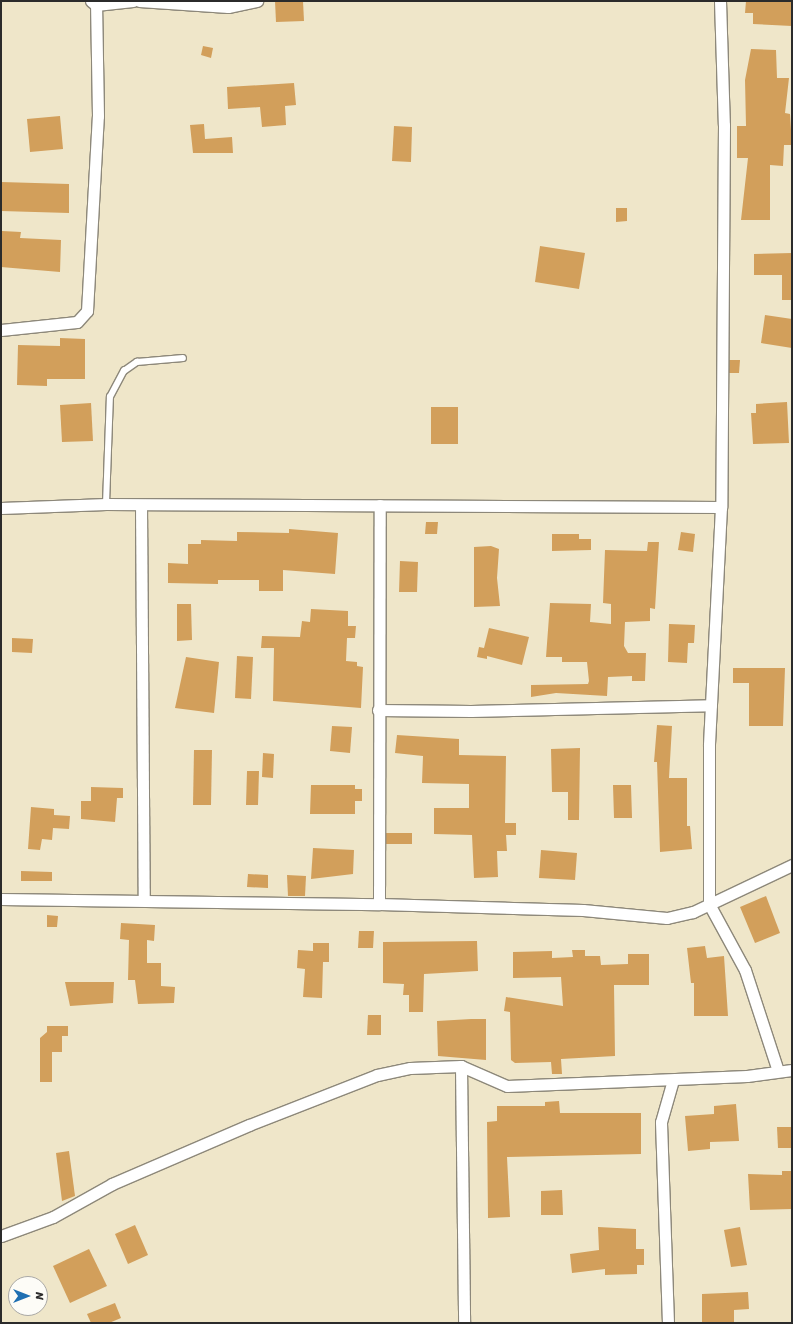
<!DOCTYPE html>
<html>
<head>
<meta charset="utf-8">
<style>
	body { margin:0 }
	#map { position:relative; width:793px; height:1324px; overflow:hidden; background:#efe6c9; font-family:Sriracha,sans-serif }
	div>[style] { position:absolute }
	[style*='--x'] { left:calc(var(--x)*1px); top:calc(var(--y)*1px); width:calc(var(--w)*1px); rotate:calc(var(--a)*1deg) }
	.building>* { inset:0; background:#d29f5b }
	.roads { filter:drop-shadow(1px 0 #8d887a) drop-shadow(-1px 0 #8d887a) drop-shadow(0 1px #8d887a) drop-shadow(0 -1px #8d887a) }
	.service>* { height:5.5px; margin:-2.75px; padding:0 2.75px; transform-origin:2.75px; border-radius:2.75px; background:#fff }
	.minor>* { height:11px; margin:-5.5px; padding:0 5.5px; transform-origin:5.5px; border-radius:5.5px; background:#fff }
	span { translate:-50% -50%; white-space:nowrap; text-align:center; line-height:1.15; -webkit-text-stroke:4px #fdfcf7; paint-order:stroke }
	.frame { position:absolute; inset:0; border:2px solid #2b2b2b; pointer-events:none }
	.north { position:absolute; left:8px; top:1276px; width:40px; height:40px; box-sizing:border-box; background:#fdfcf7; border:1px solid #a9a8a5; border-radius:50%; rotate:90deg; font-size:11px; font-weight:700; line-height:16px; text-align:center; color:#2b2b2b }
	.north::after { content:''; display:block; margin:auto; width:14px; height:18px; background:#1f6fb2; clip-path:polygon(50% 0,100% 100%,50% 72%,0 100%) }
</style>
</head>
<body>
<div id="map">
	<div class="building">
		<div style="clip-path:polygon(275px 1px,303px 1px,304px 21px,276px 22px)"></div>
		<div style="clip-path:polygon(746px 1px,792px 1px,792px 26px,753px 24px,753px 13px,745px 13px)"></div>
		<div style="clip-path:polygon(203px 46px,213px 48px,211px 58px,201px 55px)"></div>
		<div style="clip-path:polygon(751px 49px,776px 50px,777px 78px,789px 78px,785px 113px,790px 114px,792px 145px,784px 145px,783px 166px,770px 165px,770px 220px,741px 220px,748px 158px,737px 158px,737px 126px,746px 126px,745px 80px)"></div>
		<div style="clip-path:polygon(294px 83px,296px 105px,285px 106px,286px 125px,262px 127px,260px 107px,228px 109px,227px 87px)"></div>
		<div style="clip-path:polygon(60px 116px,63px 149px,30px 152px,27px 119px)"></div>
		<div style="clip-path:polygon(204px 124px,205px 139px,232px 137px,233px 153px,193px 153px,190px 125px)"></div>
		<div style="clip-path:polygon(394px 126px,412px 127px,411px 162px,392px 161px)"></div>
		<div style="clip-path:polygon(1px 182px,69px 184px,69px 213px,1px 211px)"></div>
		<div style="clip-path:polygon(616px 208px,627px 208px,627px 221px,616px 222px)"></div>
		<div style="clip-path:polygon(2px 231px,21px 232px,20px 238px,61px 240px,60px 272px,1px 267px)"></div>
		<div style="clip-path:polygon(540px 246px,585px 253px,579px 289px,535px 282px)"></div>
		<div style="clip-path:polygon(792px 253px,792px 300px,782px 300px,782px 275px,754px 275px,754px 254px)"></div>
		<div style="clip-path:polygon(765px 315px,792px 319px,792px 348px,761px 343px)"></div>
		<div style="clip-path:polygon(60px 338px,85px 339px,85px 379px,47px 379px,47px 386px,17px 385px,18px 345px,60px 346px)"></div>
		<div style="clip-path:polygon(729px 360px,740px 360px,739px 373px,729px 373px)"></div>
		<div style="clip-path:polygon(787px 402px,789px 443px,753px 444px,751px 413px,756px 413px,756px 404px)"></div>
		<div style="clip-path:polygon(91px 403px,93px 441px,62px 442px,60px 405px)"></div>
		<div style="clip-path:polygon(431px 407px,458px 407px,458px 444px,431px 444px)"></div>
		<div style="clip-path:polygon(426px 522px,438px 522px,437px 534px,425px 534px)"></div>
		<div style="clip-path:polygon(289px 529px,338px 533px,335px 574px,283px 570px,283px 591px,259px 591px,259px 580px,218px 580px,218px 584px,168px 583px,168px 563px,188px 564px,188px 544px,201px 544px,201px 540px,237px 541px,237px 532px,289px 533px)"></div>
		<div style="clip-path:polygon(681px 532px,695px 534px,693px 552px,678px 550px)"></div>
		<div style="clip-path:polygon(552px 534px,579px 534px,579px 539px,591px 539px,591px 550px,552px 551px)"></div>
		<div style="clip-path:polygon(648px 542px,659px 542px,655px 609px,650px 608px,650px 621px,625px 622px,624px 646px,628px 653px,646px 653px,645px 681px,632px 681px,632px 676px,608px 677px,607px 696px,556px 693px,531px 697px,531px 685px,588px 684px,589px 681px,587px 662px,562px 662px,562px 657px,546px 657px,550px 603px,591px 604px,590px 622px,611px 624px,611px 604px,603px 603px,605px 550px,647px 551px)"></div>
		<div style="clip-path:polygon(491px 546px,499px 549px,497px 578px,500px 606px,474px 607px,474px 547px)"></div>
		<div style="clip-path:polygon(400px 561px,418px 562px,417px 592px,399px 592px)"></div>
		<div style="clip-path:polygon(177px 604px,191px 604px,192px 640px,177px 641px)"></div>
		<div style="clip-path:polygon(311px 609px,348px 611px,348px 626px,356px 626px,355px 638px,347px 638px,346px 661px,357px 662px,357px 666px,363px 667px,361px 708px,273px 701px,274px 648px,261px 648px,262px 636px,300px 637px,302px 621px,310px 622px)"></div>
		<div style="clip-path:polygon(669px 624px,695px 625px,694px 643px,688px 643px,687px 663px,668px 662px)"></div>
		<div style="clip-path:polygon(489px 628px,529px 637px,522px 665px,487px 656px,487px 659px,477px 657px,479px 647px,484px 648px)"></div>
		<div style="clip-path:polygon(12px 638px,33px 639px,32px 653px,12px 652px)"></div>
		<div style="clip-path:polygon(237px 656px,253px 657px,251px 699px,235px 698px)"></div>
		<div style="clip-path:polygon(186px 657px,219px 662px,214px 713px,175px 708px)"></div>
		<div style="clip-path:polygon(733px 668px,785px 668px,783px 726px,749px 726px,749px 683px,733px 683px)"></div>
		<div style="clip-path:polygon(657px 725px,672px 726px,669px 778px,687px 778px,687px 826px,690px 826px,692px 849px,660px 852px,657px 762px,654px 762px)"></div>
		<div style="clip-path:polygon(332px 726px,352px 727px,350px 753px,330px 751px)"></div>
		<div style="clip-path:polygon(397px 735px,459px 739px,459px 755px,506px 756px,505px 823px,516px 823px,516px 835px,506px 835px,507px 851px,497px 851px,498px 877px,474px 878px,472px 835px,434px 834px,434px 808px,469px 808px,469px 784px,422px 783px,423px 756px,395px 753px)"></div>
		<div style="clip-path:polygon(580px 748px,579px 820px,568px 820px,568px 792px,552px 792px,551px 749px)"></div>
		<div style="clip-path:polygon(194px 750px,212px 750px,211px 805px,193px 805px)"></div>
		<div style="clip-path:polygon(263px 753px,274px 754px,273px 778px,262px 777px)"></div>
		<div style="clip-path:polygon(247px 771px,259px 771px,258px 805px,246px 805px)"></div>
		<div style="clip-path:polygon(311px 785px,355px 785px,355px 789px,362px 789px,362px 801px,355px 801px,355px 814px,310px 814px)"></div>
		<div style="clip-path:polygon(613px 785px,631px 785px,632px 818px,614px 818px)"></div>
		<div style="clip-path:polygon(91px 787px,123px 788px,123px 798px,117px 798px,115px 822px,81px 819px,81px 801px,91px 801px)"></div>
		<div style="clip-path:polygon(31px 807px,54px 809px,54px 815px,70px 816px,69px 829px,53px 828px,52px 840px,42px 839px,40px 850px,28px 849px)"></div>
		<div style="clip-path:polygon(386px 833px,412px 833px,412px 844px,386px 844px)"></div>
		<div style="clip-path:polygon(313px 848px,354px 850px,353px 874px,311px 879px)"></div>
		<div style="clip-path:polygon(541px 850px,577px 853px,575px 880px,539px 878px)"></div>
		<div style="clip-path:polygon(21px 871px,52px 872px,52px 881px,21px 881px)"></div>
		<div style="clip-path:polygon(248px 874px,268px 875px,268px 888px,247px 887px)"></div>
		<div style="clip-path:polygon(287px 875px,306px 876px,305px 896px,288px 896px)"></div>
		<div style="clip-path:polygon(766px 896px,780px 933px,755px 943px,740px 907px)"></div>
		<div style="clip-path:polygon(47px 915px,58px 916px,57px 927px,47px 927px)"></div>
		<div style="clip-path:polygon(121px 923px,155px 925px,154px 941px,147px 940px,147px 963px,161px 963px,161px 986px,175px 987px,174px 1003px,138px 1004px,135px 980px,128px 980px,129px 940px,120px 939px)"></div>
		<div style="clip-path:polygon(359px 931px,374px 931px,373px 948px,358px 948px)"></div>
		<div style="clip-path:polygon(477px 941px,478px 971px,424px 974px,423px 1012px,409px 1012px,409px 995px,403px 995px,404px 984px,383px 983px,383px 942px)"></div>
		<div style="clip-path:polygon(313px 943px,329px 943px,329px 962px,323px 962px,322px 998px,303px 997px,305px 969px,297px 968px,298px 950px,313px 951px)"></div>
		<div style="clip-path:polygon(705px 946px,707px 958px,724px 956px,728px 1016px,694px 1016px,694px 983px,691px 983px,687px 948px)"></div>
		<div style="clip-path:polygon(572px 950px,585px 950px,585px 956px,600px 956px,601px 965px,628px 964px,628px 954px,649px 954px,649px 985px,614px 985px,615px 1056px,561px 1059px,562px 1074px,552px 1074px,551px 1062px,515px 1063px,511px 1060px,510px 1012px,504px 1011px,506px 997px,563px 1006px,561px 977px,513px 978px,513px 952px,552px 951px,552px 958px,573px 957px)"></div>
		<div style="clip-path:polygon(65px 982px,114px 982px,113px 1003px,70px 1006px)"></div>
		<div style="clip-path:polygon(368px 1015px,381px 1015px,381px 1035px,367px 1035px)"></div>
		<div style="clip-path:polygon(471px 1019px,486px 1019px,486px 1060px,438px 1056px,437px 1021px)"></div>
		<div style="clip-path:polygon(47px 1026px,68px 1026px,68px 1036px,62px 1036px,62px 1052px,52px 1052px,52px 1082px,40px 1082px,40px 1038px,47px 1032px)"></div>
		<div style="clip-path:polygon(559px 1101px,560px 1113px,641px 1113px,641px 1154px,507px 1157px,510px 1217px,488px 1218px,487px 1122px,497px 1121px,497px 1106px,545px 1106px,545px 1102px)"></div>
		<div style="clip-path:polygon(736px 1104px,739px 1141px,710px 1142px,710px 1149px,688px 1151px,685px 1116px,714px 1114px,714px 1106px)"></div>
		<div style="clip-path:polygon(777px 1127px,792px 1127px,792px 1148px,778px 1148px)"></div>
		<div style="clip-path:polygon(69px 1151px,75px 1196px,62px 1201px,56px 1153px)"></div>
		<div style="clip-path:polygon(782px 1171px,792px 1171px,792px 1209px,750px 1210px,748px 1174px,782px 1175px)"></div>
		<div style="clip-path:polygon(562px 1190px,563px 1215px,541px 1215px,541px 1191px)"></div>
		<div style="clip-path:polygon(135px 1225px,148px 1255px,128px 1264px,115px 1234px)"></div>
		<div style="clip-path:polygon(598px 1227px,636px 1229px,636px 1249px,644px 1249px,644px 1265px,637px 1265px,637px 1274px,605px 1275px,605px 1269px,572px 1273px,570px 1254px,599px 1250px)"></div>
		<div style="clip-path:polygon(740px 1227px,747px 1265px,731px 1267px,724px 1230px)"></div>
		<div style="clip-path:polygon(89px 1249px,107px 1286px,70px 1303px,53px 1266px)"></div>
		<div style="clip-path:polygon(748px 1292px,749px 1309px,734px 1310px,734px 1323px,702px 1323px,702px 1294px)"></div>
		<div style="clip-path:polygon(115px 1303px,121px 1318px,109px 1323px,91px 1323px,87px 1314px)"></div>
	</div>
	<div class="roads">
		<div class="service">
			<div style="--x:106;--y:504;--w:107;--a:-87.9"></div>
			<div style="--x:110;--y:397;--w:30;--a:-62"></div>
			<div style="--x:124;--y:371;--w:16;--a:-35"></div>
			<div style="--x:137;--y:362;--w:46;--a:-5"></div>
		</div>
		<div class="minor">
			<div style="--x:91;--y:1;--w:6;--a:39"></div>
			<div style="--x:96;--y:5;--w:37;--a:-6"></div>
			<div style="--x:139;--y:1;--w:89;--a:3.9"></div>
			<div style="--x:228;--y:7;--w:30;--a:-12"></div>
			<div style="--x:720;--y:1;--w:124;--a:88.2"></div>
			<div style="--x:724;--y:125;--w:382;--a:90.4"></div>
			<div style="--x:721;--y:507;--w:238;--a:92.9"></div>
			<div style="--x:709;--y:745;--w:159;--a:90"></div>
			<div style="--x:709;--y:904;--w:75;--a:61.4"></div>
			<div style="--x:745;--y:970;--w:106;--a:71.9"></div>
			<div style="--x:1;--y:330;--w:76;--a:-6"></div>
			<div style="--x:77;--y:322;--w:15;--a:-48"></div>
			<div style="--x:87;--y:311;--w:195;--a:-86.8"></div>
			<div style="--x:98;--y:116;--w:111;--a:-91"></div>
			<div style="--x:141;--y:505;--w:394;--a:89.6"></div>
			<div style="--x:1;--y:508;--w:105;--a:-2.2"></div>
			<div style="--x:106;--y:504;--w:615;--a:0.28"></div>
			<div style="--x:378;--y:710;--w:93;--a:0.6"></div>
			<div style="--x:471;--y:711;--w:240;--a:-1.4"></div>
			<div style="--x:1;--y:899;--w:378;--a:0.8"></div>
			<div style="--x:379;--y:904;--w:204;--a:1.7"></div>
			<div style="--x:583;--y:910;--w:84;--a:5.4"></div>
			<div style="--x:667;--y:918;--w:27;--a:-13"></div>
			<div style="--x:693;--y:912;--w:110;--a:-25.4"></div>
			<div style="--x:379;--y:904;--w:399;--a:-89.9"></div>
			<div style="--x:461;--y:1066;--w:257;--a:89.3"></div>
			<div style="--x:1;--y:1236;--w:55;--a:-20.1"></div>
			<div style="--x:53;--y:1217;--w:68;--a:-29.2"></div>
			<div style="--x:112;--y:1184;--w:149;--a:-23.3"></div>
			<div style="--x:249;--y:1125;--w:137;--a:-21.3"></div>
			<div style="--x:377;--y:1075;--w:34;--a:-12"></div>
			<div style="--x:410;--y:1068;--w:51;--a:-2.2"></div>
			<div style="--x:461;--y:1066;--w:50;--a:23.5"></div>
			<div style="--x:507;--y:1086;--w:240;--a:-2.4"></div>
			<div style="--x:747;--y:1076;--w:45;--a:-7.6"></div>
			<div style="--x:668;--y:1323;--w:201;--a:-92"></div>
			<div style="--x:661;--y:1122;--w:44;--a:-74.1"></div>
		</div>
	</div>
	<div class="frame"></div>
	<div class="north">N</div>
</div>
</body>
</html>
